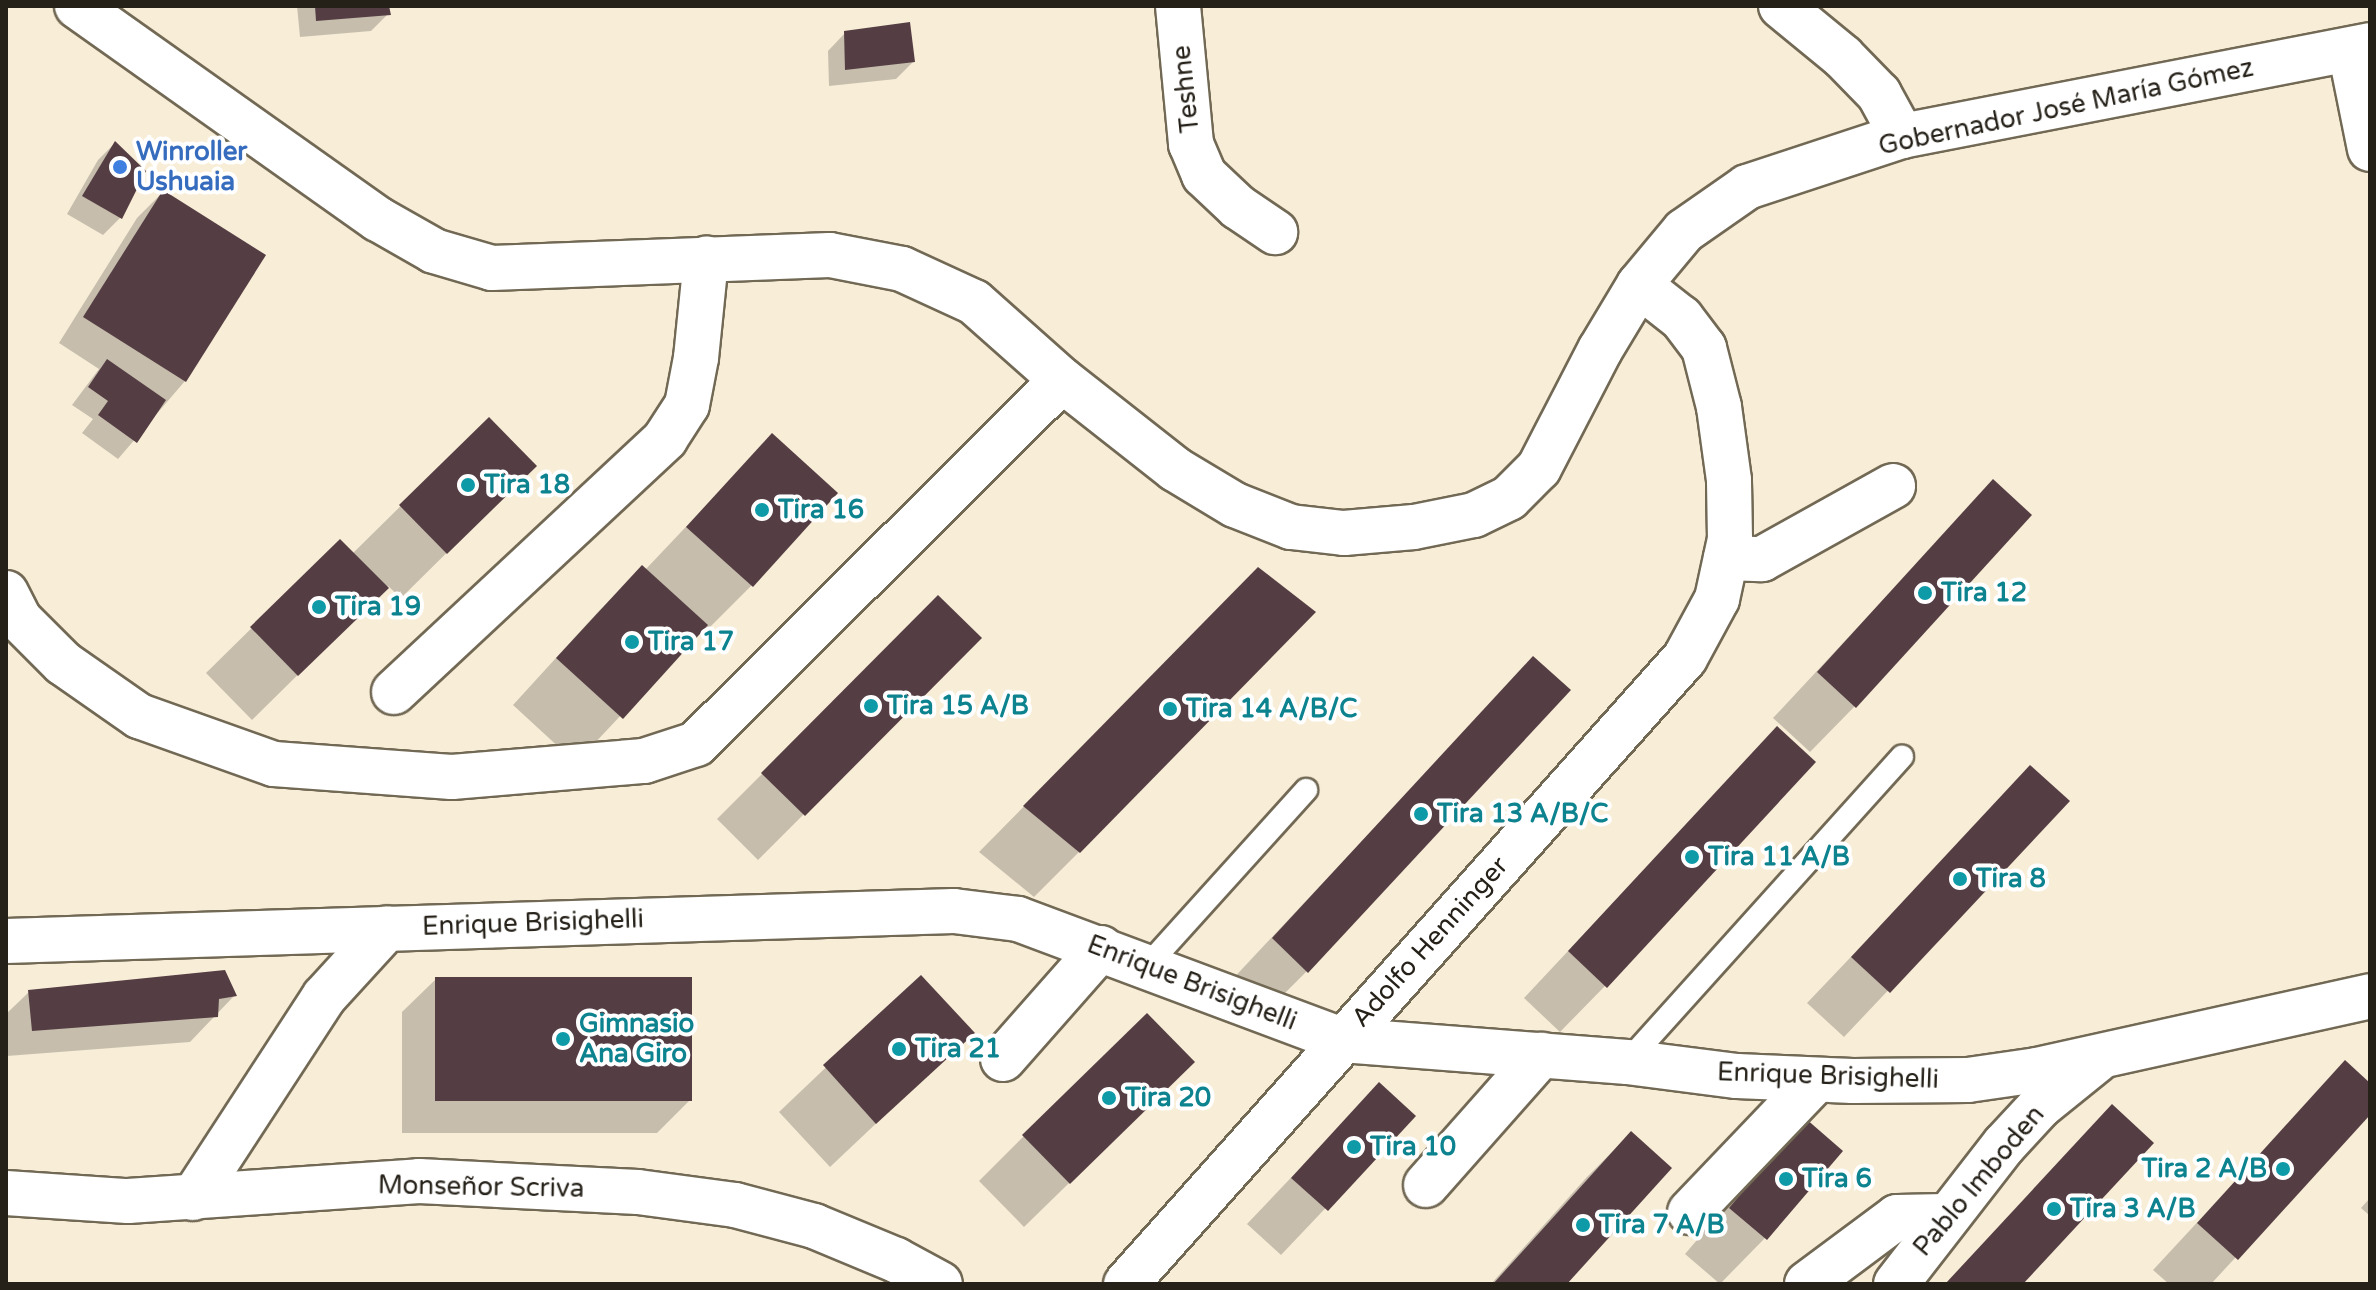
<!DOCTYPE html>
<html>
<head>
<meta charset="utf-8">
<style>
	body { margin:0 }
	#map { position:relative; width:2376px; height:1290px; overflow:hidden; background:#f8edd7; font-family:"Varela Round",sans-serif }
	div>[style] { position:absolute }
	[style*='--x'] { left:calc(var(--x)*1px); top:calc(var(--y)*1px); width:calc(var(--w)*1px); rotate:calc(var(--a)*1deg) }
	.shadow>* { inset:0; background:#0003 }
	.building>* { inset:0; background:#543e44 }
	.roads { filter:drop-shadow(2px 0 #726955) drop-shadow(-2px 0 #726955) drop-shadow(0 2px #726955) drop-shadow(0 -2px #726955) }
	.lane>* { height:22px; margin:-11px; padding:0 11px; transform-origin:11px; border-radius:11px; background:#fff }
	.street>* { height:44px; margin:-22px; padding:0 22px; transform-origin:22px; border-radius:22px; background:#fff }
	.dots>* { width:22px; height:22px; translate:-50% -50%; box-sizing:border-box; border:4px solid #fff; border-radius:50% }
	span { translate:-50% -50%; white-space:nowrap; text-align:center; line-height:1.15; -webkit-text-stroke:8px #fff; paint-order:stroke }
	.street-label { font-size:26px; color:#252119 }
	.shop-label { font-size:26px; color:#366cbe; font-weight:700 }
	.left { translate:0 -50%; text-align:left }
	.culture-label { font-size:26px; color:#0d838f; font-weight:700 }
	.right { translate:-100% -50%; text-align:right }
	.frame { position:absolute; inset:0; border:8px solid #252119; pointer-events:none }
</style>
</head>
<body>
<div id="map">
	<div class="shadow">
		<div style="clip-path:polygon(297px 6px,387px 6px,388px 14px,371px 31px,300px 37px)"></div>
		<div style="clip-path:polygon(845px 33px,913px 62px,896px 79px,829px 86px,828px 51px)"></div>
		<div style="clip-path:polygon(115px 143px,120px 218px,103px 235px,67px 214px,98px 160px)"></div>
		<div style="clip-path:polygon(163px 192px,185px 381px,118px 459px,82px 433px,93px 419px,72px 405px,99px 369px,59px 343px,137px 218px)"></div>
		<div style="clip-path:polygon(489px 419px,489px 511px,401px 598px,388px 586px,252px 720px,206px 673px,340px 541px,352px 554px)"></div>
		<div style="clip-path:polygon(772px 436px,835px 494px,751px 586px,706px 631px,703px 628px,576px 763px,513px 705px,597px 613px,642px 568px,645px 570px)"></div>
		<div style="clip-path:polygon(1993px 482px,1855px 706px,1810px 752px,1773px 718px)"></div>
		<div style="clip-path:polygon(938px 598px,980px 638px,758px 860px,717px 819px)"></div>
		<div style="clip-path:polygon(1213px 615px,1079px 852px,1034px 897px,979px 852px)"></div>
		<div style="clip-path:polygon(1533px 659px,1307px 971px,1262px 1016px,1228px 984px)"></div>
		<div style="clip-path:polygon(1777px 728px,1605px 986px,1560px 1032px,1524px 998px)"></div>
		<div style="clip-path:polygon(2031px 768px,2067px 801px,1844px 1037px,1807px 1003px)"></div>
		<div style="clip-path:polygon(920px 978px,972px 1033px,830px 1167px,779px 1112px)"></div>
		<div style="clip-path:polygon(436px 979px,690px 1100px,657px 1133px,402px 1133px,402px 1012px)"></div>
		<div style="clip-path:polygon(29px 992px,235px 995px,190px 1042px,7px 1056px,6px 1014px)"></div>
		<div style="clip-path:polygon(2345px 1063px,2370px 1086px,2370px 1112px,2211px 1284px,2169px 1284px,2153px 1270px)"></div>
		<div style="clip-path:polygon(1379px 1085px,1413px 1116px,1281px 1255px,1247px 1224px)"></div>
		<div style="clip-path:polygon(1147px 1107px,1024px 1227px,979px 1181px,1024px 1136px)"></div>
		<div style="clip-path:polygon(2112px 1107px,2152px 1143px,2021px 1284px,1945px 1284px)"></div>
		<div style="clip-path:polygon(1805px 1121px,1765px 1238px,1720px 1284px,1685px 1254px,1760px 1166px)"></div>
		<div style="clip-path:polygon(1631px 1133px,1565px 1284px,1491px 1284px,1586px 1178px)"></div>
		<div style="clip-path:polygon(2370px 1198px,2370px 1216px,2361px 1208px)"></div>
	</div>
	<div class="building">
		<div style="clip-path:polygon(315px 6px,389px 6px,391px 15px,316px 21px)"></div>
		<div style="clip-path:polygon(910px 22px,915px 62px,845px 70px,844px 31px)"></div>
		<div style="clip-path:polygon(115px 141px,146px 171px,122px 219px,82px 196px)"></div>
		<div style="clip-path:polygon(163px 190px,266px 255px,186px 382px,83px 317px)"></div>
		<div style="clip-path:polygon(107px 359px,166px 400px,137px 443px,98px 415px,108px 401px,88px 387px)"></div>
		<div style="clip-path:polygon(489px 417px,537px 466px,447px 554px,399px 505px)"></div>
		<div style="clip-path:polygon(772px 433px,838px 493px,753px 587px,686px 527px)"></div>
		<div style="clip-path:polygon(1993px 479px,2032px 515px,1856px 708px,1817px 672px)"></div>
		<div style="clip-path:polygon(340px 539px,389px 588px,298px 676px,250px 627px)"></div>
		<div style="clip-path:polygon(642px 565px,708px 625px,623px 719px,556px 658px)"></div>
		<div style="clip-path:polygon(1258px 567px,1316px 612px,1080px 853px,1023px 806px)"></div>
		<div style="clip-path:polygon(938px 595px,982px 638px,805px 816px,761px 773px)"></div>
		<div style="clip-path:polygon(1533px 656px,1571px 690px,1308px 973px,1272px 938px)"></div>
		<div style="clip-path:polygon(1777px 726px,1816px 762px,1607px 988px,1568px 951px)"></div>
		<div style="clip-path:polygon(2030px 765px,2070px 801px,1890px 993px,1851px 957px)"></div>
		<div style="clip-path:polygon(225px 970px,237px 996px,219px 999px,218px 1017px,32px 1031px,28px 990px)"></div>
		<div style="clip-path:polygon(921px 975px,975px 1033px,876px 1124px,823px 1065px)"></div>
		<div style="clip-path:polygon(435px 977px,692px 977px,692px 1101px,435px 1101px)"></div>
		<div style="clip-path:polygon(1147px 1013px,1195px 1062px,1070px 1184px,1022px 1135px)"></div>
		<div style="clip-path:polygon(2345px 1060px,2370px 1083px,2370px 1115px,2238px 1260px,2197px 1223px)"></div>
		<div style="clip-path:polygon(1379px 1082px,1416px 1116px,1328px 1211px,1291px 1178px)"></div>
		<div style="clip-path:polygon(2112px 1104px,2154px 1143px,2023px 1284px,1947px 1282px)"></div>
		<div style="clip-path:polygon(1805px 1118px,1843px 1151px,1767px 1240px,1729px 1208px)"></div>
		<div style="clip-path:polygon(1631px 1131px,1672px 1168px,1567px 1284px,1493px 1284px)"></div>
	</div>
	<div class="roads">
		<div class="lane">
			<div style="--x:1148;--y:965;--w:236;--a:-47.9"></div>
			<div style="--x:1627;--y:1062;--w:411;--a:-48"></div>
		</div>
		<div class="street">
			<div style="--x:77;--y:6;--w:369;--a:35.3"></div>
			<div style="--x:378;--y:219;--w:64;--a:29.7"></div>
			<div style="--x:434;--y:251;--w:60;--a:16.3"></div>
			<div style="--x:492;--y:268;--w:338;--a:-2.2"></div>
			<div style="--x:830;--y:255;--w:73;--a:11"></div>
			<div style="--x:902;--y:269;--w:79;--a:24.6"></div>
			<div style="--x:974;--y:302;--w:118;--a:41.6"></div>
			<div style="--x:1062;--y:380;--w:144;--a:38.2"></div>
			<div style="--x:1175;--y:469;--w:70;--a:31"></div>
			<div style="--x:1235;--y:505;--w:60;--a:21.4"></div>
			<div style="--x:1291;--y:527;--w:53;--a:6.5"></div>
			<div style="--x:1344;--y:533;--w:70;--a:-4.9"></div>
			<div style="--x:1414;--y:527;--w:61;--a:-11.3"></div>
			<div style="--x:1474;--y:515;--w:39;--a:-26"></div>
			<div style="--x:1509;--y:498;--w:42;--a:-45"></div>
			<div style="--x:1539;--y:468;--w:133;--a:-62.7"></div>
			<div style="--x:1600;--y:350;--w:76;--a:-59"></div>
			<div style="--x:1639;--y:285;--w:70;--a:-50.2"></div>
			<div style="--x:1684;--y:231;--w:77;--a:-34.9"></div>
			<div style="--x:1747;--y:187;--w:163;--a:-18.2"></div>
			<div style="--x:1902;--y:136;--w:477;--a:-11"></div>
			<div style="--x:1178;--y:6;--w:139;--a:84.6"></div>
			<div style="--x:1191;--y:144;--w:34;--a:67"></div>
			<div style="--x:1204;--y:175;--w:47;--a:43.3"></div>
			<div style="--x:1238;--y:207;--w:45;--a:34"></div>
			<div style="--x:1781;--y:6;--w:80;--a:39.4"></div>
			<div style="--x:1843;--y:57;--w:52;--a:45.8"></div>
			<div style="--x:1879;--y:94;--w:48;--a:61.3"></div>
			<div style="--x:2350;--y:50;--w:101;--a:78.6"></div>
			<div style="--x:1726;--y:558;--w:36;--a:2"></div>
			<div style="--x:1762;--y:559;--w:150;--a:-29.1"></div>
			<div style="--x:6;--y:593;--w:30;--a:63"></div>
			<div style="--x:20;--y:620;--w:61;--a:45"></div>
			<div style="--x:63;--y:663;--w:93;--a:34.9"></div>
			<div style="--x:139;--y:716;--w:143;--a:19.6"></div>
			<div style="--x:274;--y:764;--w:178;--a:4.2"></div>
			<div style="--x:452;--y:777;--w:193;--a:-4.8"></div>
			<div style="--x:644;--y:761;--w:55;--a:-18.1"></div>
			<div style="--x:696;--y:744;--w:516;--a:-44.84"></div>
			<div style="--x:394;--y:692;--w:371;--a:-43"></div>
			<div style="--x:665;--y:439;--w:40;--a:-57.1"></div>
			<div style="--x:687;--y:405;--w:48;--a:-79.2"></div>
			<div style="--x:696;--y:358;--w:100;--a:-84.2"></div>
			<div style="--x:6;--y:941;--w:948;--a:-1.81"></div>
			<div style="--x:954;--y:911;--w:64;--a:7.1"></div>
			<div style="--x:1018;--y:919;--w:346;--a:20.5"></div>
			<div style="--x:1342;--y:1040;--w:286;--a:4.4"></div>
			<div style="--x:1627;--y:1062;--w:111;--a:7.3"></div>
			<div style="--x:1737;--y:1076;--w:116;--a:2.5"></div>
			<div style="--x:1853;--y:1081;--w:115;--a:-0.5"></div>
			<div style="--x:1968;--y:1080;--w:70;--a:-8.2"></div>
			<div style="--x:2037;--y:1070;--w:341;--a:-12.5"></div>
			<div style="--x:1003;--y:1059;--w:148;--a:-48.6"></div>
			<div style="--x:1426;--y:1185;--w:174;--a:-48.5"></div>
			<div style="--x:6;--y:1193;--w:122;--a:3.8"></div>
			<div style="--x:128;--y:1201;--w:292;--a:-3.9"></div>
			<div style="--x:419;--y:1181;--w:219;--a:2.9"></div>
			<div style="--x:638;--y:1192;--w:98;--a:7.6"></div>
			<div style="--x:735;--y:1205;--w:82;--a:14.9"></div>
			<div style="--x:814;--y:1226;--w:89;--a:22.5"></div>
			<div style="--x:896;--y:1260;--w:50;--a:28.6"></div>
			<div style="--x:193;--y:1198;--w:240;--a:-56.9"></div>
			<div style="--x:324;--y:997;--w:93;--a:-47.6"></div>
			<div style="--x:1690;--y:1212;--w:182;--a:-46.3"></div>
			<div style="--x:1126;--y:1284;--w:839;--a:-48.24"></div>
			<div style="--x:1685;--y:658;--w:67;--a:-61.5"></div>
			<div style="--x:1717;--y:599;--w:61;--a:-77.8"></div>
			<div style="--x:1730;--y:539;--w:59;--a:-91"></div>
			<div style="--x:1729;--y:480;--w:74;--a:-97.8"></div>
			<div style="--x:1719;--y:407;--w:61;--a:-104.3"></div>
			<div style="--x:1704;--y:348;--w:38;--a:-127"></div>
			<div style="--x:1681;--y:318;--w:53;--a:-141.8"></div>
			<div style="--x:1807;--y:1284;--w:112;--a:-36.7"></div>
			<div style="--x:1897;--y:1217;--w:49;--a:-1.2"></div>
			<div style="--x:1896;--y:1284;--w:176;--a:-52.2"></div>
			<div style="--x:2004;--y:1145;--w:53;--a:-47.3"></div>
			<div style="--x:2040;--y:1106;--w:73;--a:-38.9"></div>
		</div>
	</div>
	<div class="dots">
		<div style="left:120px;top:167px;background:#3f7fe0"></div>
		<div style="left:468px;top:485px;background:#0f9aa8"></div>
		<div style="left:762px;top:510px;background:#0f9aa8"></div>
		<div style="left:1925px;top:593px;background:#0f9aa8"></div>
		<div style="left:319px;top:607px;background:#0f9aa8"></div>
		<div style="left:632px;top:642px;background:#0f9aa8"></div>
		<div style="left:871px;top:706px;background:#0f9aa8"></div>
		<div style="left:1170px;top:709px;background:#0f9aa8"></div>
		<div style="left:1421px;top:814px;background:#0f9aa8"></div>
		<div style="left:1692px;top:857px;background:#0f9aa8"></div>
		<div style="left:1960px;top:879px;background:#0f9aa8"></div>
		<div style="left:563px;top:1039px;background:#0f9aa8"></div>
		<div style="left:899px;top:1049px;background:#0f9aa8"></div>
		<div style="left:1109px;top:1098px;background:#0f9aa8"></div>
		<div style="left:1354px;top:1147px;background:#0f9aa8"></div>
		<div style="left:2283px;top:1169px;background:#0f9aa8"></div>
		<div style="left:1786px;top:1179px;background:#0f9aa8"></div>
		<div style="left:2054px;top:1209px;background:#0f9aa8"></div>
		<div style="left:1583px;top:1225px;background:#0f9aa8"></div>
	</div>
	<div class="street-label">
		<span style="left:1186px;top:89px;rotate:-96deg">Teshne</span>
		<span style="left:2066px;top:107px;rotate:-12deg">Gobernador José María Gómez</span>
		<span style="left:533px;top:923px;rotate:-2deg">Enrique Brisighelli</span>
		<span style="left:1430px;top:942px;rotate:-48deg">Adolfo Henninger</span>
		<span style="left:1192px;top:983px;rotate:21deg">Enrique Brisighelli</span>
		<span style="left:1828px;top:1076px;rotate:2deg">Enrique Brisighelli</span>
		<span style="left:1979px;top:1181px;rotate:-50deg">Pablo Imboden</span>
		<span style="left:481px;top:1187px;rotate:1deg">Monseñor Scriva</span>
	</div>
	<div class="shop-label">
		<span class="left" style="left:136px;top:167px">Winroller<br>Ushuaia</span>
	</div>
	<div class="culture-label">
		<span class="left" style="left:484px;top:485px">Tira 18</span>
		<span class="left" style="left:778px;top:510px">Tira 16</span>
		<span class="left" style="left:1941px;top:593px">Tira 12</span>
		<span class="left" style="left:335px;top:607px">Tira 19</span>
		<span class="left" style="left:648px;top:642px">Tira 17</span>
		<span class="left" style="left:887px;top:706px">Tira 15 A/B</span>
		<span class="left" style="left:1186px;top:709px">Tira 14 A/B/C</span>
		<span class="left" style="left:1437px;top:814px">Tira 13 A/B/C</span>
		<span class="left" style="left:1708px;top:857px">Tira 11 A/B</span>
		<span class="left" style="left:1976px;top:879px">Tira 8</span>
		<span class="left" style="left:579px;top:1039px">Gimnasio<br>Ana Giro</span>
		<span class="left" style="left:915px;top:1049px">Tira 21</span>
		<span class="left" style="left:1125px;top:1098px">Tira 20</span>
		<span class="left" style="left:1370px;top:1147px">Tira 10</span>
		<span class="right" style="left:2267px;top:1169px">Tira 2 A/B</span>
		<span class="left" style="left:1802px;top:1179px">Tira 6</span>
		<span class="left" style="left:2070px;top:1209px">Tira 3 A/B</span>
		<span class="left" style="left:1599px;top:1225px">Tira 7 A/B</span>
	</div>
	<div class="frame"></div>
</div>
</body>
</html>
